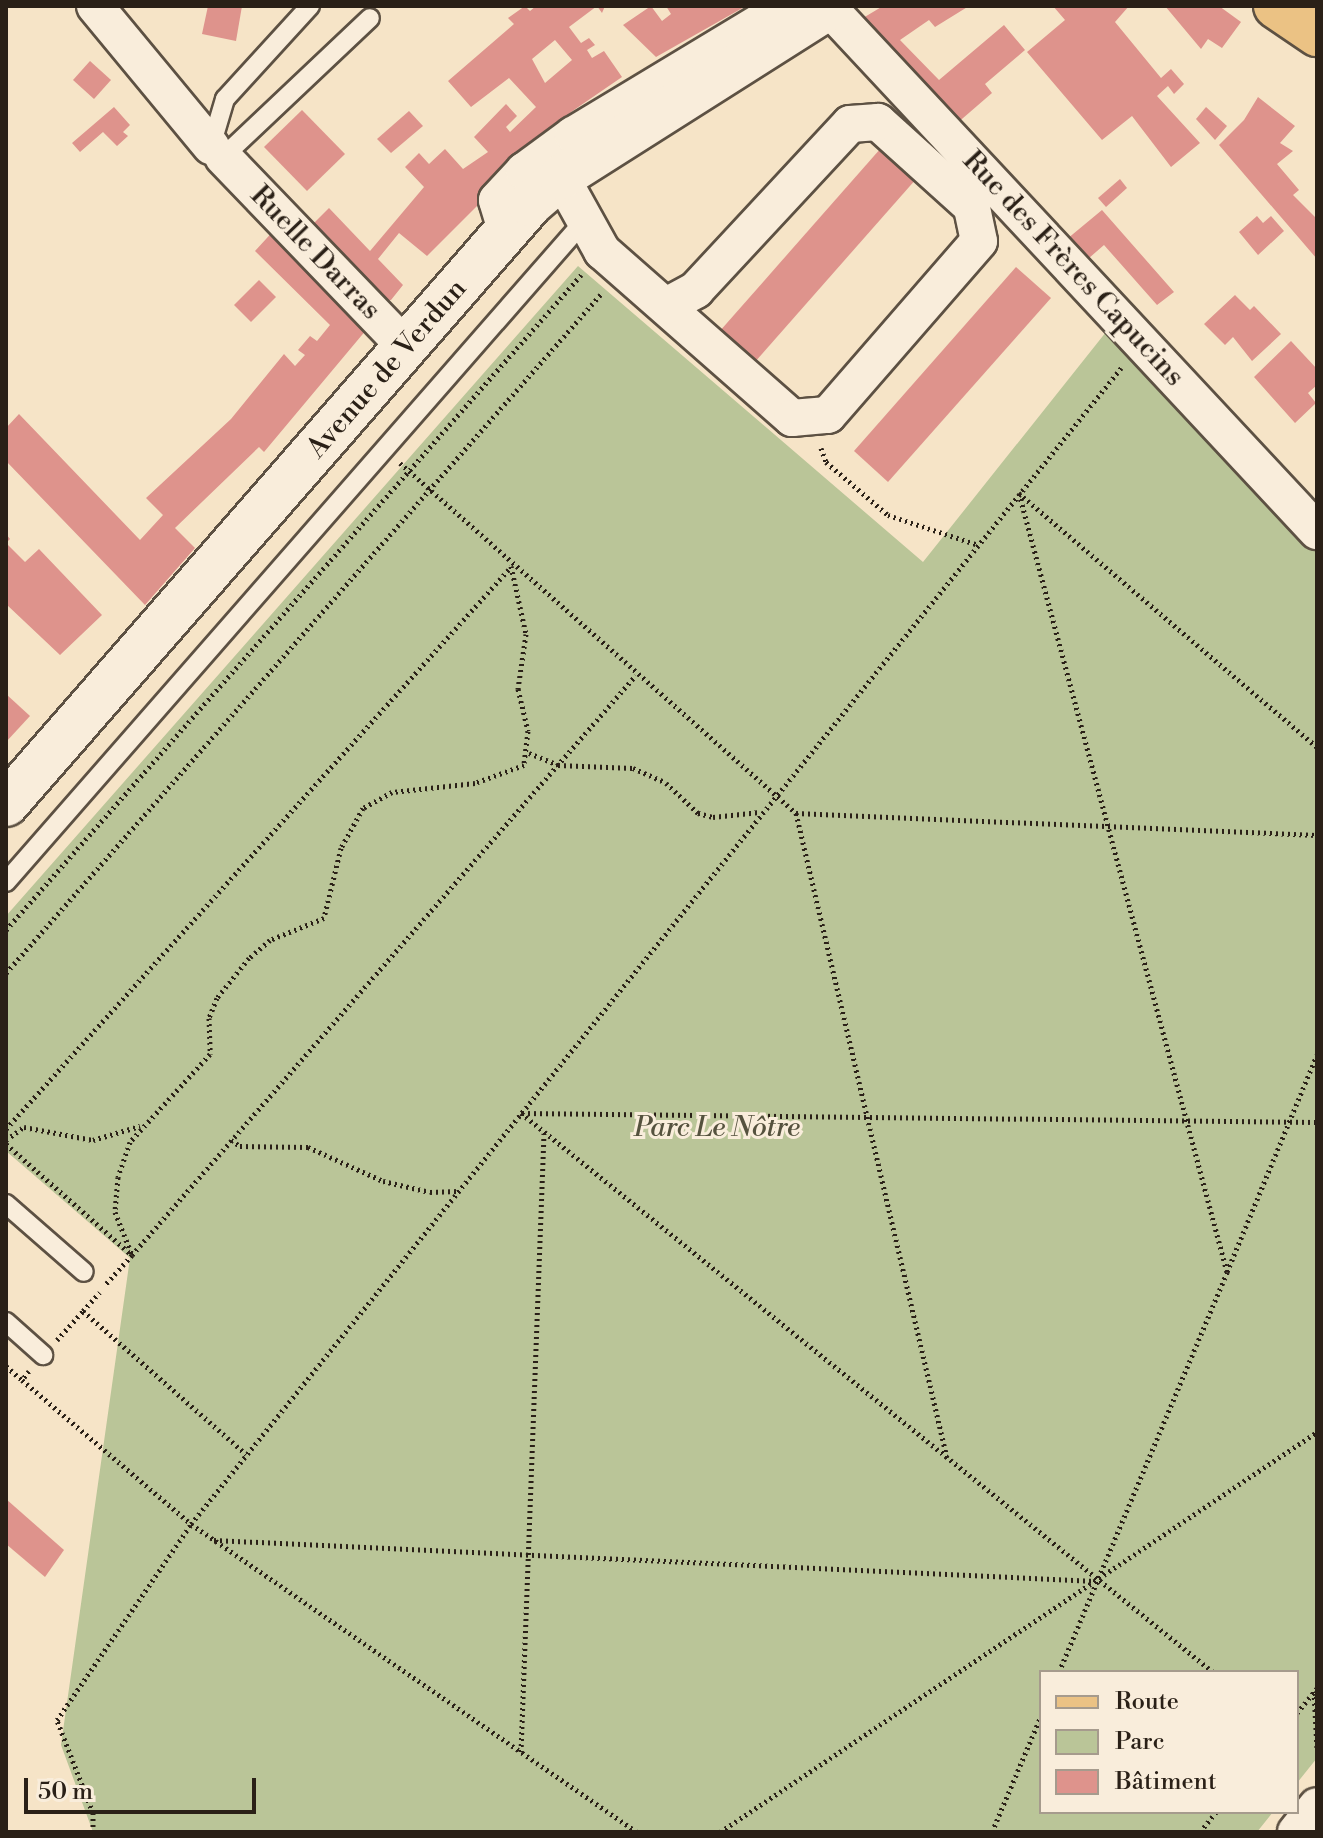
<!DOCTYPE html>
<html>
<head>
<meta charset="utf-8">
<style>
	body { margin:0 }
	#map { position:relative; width:1323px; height:1838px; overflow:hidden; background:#f6e4c7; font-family:"Libre Bodoni",serif }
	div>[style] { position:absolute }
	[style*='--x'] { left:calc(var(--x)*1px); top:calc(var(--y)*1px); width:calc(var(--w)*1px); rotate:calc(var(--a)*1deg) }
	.green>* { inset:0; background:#bac598 }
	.building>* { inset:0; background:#de938c }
	.path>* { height:5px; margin-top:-2.5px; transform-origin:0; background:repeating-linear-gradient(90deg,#2a2017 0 2px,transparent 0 6px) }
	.roads { filter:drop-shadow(2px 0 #5d5143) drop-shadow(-2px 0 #5d5143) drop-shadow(0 2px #5d5143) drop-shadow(0 -2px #5d5143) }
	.lane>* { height:18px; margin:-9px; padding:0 9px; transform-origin:9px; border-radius:9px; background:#f9eddb }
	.street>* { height:36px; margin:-18px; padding:0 18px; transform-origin:18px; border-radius:18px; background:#f9eddb }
	.secondary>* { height:44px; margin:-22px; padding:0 22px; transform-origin:22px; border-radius:22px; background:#f9eddb }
	.primary>* { height:44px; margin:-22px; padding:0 22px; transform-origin:22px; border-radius:22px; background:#ebc284 }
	span { translate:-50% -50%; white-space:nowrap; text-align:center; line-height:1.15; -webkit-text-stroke:6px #f9eddb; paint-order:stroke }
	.street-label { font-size:28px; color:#2a2017 }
	.park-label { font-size:28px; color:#55523e; font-style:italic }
	.frame { position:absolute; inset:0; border:8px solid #2a2017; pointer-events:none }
	.legend { position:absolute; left:1039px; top:1670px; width:260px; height:144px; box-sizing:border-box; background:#f9eddb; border:2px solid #a69b8d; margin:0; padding:10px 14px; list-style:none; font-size:24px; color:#2a2017 }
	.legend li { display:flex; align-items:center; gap:16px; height:40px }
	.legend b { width:40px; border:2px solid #a69b8d }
	.scale { position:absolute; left:24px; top:1778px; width:232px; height:36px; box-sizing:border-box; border:4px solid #2a2017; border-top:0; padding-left:10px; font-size:24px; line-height:28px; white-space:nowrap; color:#2a2017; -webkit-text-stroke:6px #f9eddb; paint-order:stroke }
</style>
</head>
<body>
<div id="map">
	<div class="green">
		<div style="clip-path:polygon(578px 266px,923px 562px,1110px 327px,1317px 546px,1317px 1758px,1297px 1783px,1297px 1672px,1041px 1672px,1041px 1812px,1273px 1812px,1257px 1832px,93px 1832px,61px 1745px,130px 1258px,6px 1151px,6px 916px)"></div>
	</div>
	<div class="building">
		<div style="clip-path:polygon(208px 6px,242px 6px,236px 41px,202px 34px)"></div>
		<div style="clip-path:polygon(evenodd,525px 6px,530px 11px,536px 6px,605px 6px,602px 13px,597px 6px,569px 27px,581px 43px,589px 38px,595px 45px,587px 50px,592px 58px,604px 51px,622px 77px,571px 112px,427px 256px,399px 233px,378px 259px,403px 285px,391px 300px,373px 301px,306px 231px,329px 208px,370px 251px,424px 187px,405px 167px,419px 153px,429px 164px,445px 149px,463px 169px,488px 152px,474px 137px,506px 104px,517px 116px,506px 127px,510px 132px,536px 107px,509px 78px,471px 107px,448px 81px,514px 24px,508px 18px,525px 6px,555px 40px,572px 60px,545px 83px,532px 59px,555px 40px)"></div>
		<div style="clip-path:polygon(651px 6px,662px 21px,671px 14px,666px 6px,746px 6px,656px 57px,623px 25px)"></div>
		<div style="clip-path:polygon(883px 6px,969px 6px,935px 27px,929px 20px,900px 40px,939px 80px,1004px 25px,1025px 50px,985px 84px,992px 93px,955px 125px,853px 24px)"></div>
		<div style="clip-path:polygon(1053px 6px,1129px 6px,1115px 22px,1161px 78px,1171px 69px,1184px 84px,1174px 94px,1168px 86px,1157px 96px,1200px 143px,1171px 167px,1132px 116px,1102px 140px,1027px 52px,1065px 20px)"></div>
		<div style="clip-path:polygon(1165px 6px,1219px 6px,1241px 22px,1222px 48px,1208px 39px,1201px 49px)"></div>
		<div style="clip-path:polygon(90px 61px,111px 80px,94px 99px,73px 80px)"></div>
		<div style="clip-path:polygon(1258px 97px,1295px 126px,1280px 143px,1293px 151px,1277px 164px,1299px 190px,1293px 195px,1317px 219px,1317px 259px,1219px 145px,1244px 120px)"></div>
		<div style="clip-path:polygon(114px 107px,130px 125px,123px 132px,128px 136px,117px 146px,103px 132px,80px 152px,72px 143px)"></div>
		<div style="clip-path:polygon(1206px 107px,1227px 126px,1215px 140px,1196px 119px)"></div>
		<div style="clip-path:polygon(302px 110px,345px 154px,307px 191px,264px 147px)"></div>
		<div style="clip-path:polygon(409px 111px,423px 126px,391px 153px,377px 139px)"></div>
		<div style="clip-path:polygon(881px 148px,917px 178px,754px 363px,719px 332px)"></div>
		<div style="clip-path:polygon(1120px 179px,1127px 188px,1106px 207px,1098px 198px)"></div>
		<div style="clip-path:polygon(1102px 210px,1174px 292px,1157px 305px,1104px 245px,1081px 265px,1061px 244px)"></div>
		<div style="clip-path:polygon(1257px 216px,1263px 223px,1271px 216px,1284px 231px,1258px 255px,1239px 232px)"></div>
		<div style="clip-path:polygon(277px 227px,372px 323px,264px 452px,259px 447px,175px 528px,195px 548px,145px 605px,6px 461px,6px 428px,19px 414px,140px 540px,163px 515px,146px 498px,231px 419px,284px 354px,295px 366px,305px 355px,298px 350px,310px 336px,317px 341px,330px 325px,255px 251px)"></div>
		<div style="clip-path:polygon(1016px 267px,1051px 298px,888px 482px,854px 451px)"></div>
		<div style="clip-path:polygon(259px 280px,276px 297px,251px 322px,234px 305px)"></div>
		<div style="clip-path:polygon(1235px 295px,1250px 310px,1254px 306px,1281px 334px,1252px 361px,1233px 337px,1225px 345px,1204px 324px)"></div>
		<div style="clip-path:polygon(1291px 341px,1317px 369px,1317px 385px,1308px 393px,1316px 403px,1295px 423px,1254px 377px)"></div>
		<div style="clip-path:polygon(6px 534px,10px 539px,6px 543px,25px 562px,39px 549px,102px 615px,60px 655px,6px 604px)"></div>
		<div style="clip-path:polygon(6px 694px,30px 716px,6px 742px)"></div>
		<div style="clip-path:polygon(6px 1499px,64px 1550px,45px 1577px,6px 1544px)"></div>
	</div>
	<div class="path">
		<div style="--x:821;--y:448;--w:15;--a:70"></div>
		<div style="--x:826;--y:462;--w:82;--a:40.5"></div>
		<div style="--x:888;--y:515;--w:95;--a:18.4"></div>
		<div style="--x:400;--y:463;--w:529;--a:41.47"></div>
		<div style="--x:796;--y:813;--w:662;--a:76.82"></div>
		<div style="--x:511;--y:566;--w:70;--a:77.6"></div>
		<div style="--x:526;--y:634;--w:56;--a:98.3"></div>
		<div style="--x:518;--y:689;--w:43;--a:76.6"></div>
		<div style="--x:528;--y:731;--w:34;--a:97"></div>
		<div style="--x:524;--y:765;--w:52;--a:159.8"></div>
		<div style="--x:475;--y:783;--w:83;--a:173.8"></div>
		<div style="--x:392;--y:792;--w:33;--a:151"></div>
		<div style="--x:363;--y:808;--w:46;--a:118.8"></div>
		<div style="--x:341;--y:848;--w:72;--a:103.7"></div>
		<div style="--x:324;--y:918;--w:58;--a:157.8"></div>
		<div style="--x:270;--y:940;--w:28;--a:139"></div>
		<div style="--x:249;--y:958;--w:51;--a:128.7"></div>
		<div style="--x:217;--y:998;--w:22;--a:112"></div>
		<div style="--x:209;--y:1018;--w:36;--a:88"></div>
		<div style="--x:210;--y:1054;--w:119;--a:132.3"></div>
		<div style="--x:130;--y:1142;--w:37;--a:109"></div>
		<div style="--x:118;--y:1177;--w:35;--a:95"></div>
		<div style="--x:115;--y:1212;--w:46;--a:68.4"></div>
		<div style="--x:132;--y:1255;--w:768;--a:-49.01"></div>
		<div style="--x:1317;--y:747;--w:392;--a:-139.6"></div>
		<div style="--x:1019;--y:493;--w:806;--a:75.05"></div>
		<div style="--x:1227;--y:1272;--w:235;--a:-67.5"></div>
		<div style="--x:529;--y:753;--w:31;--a:22"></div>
		<div style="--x:558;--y:765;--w:75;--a:2.3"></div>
		<div style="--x:633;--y:768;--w:36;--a:24"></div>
		<div style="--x:666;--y:783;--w:44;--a:43.2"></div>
		<div style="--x:698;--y:813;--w:16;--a:15"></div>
		<div style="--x:713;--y:817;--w:47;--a:-6.1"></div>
		<div style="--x:796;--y:813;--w:521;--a:2.42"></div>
		<div style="--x:6;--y:930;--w:872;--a:-48.72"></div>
		<div style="--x:6;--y:973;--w:903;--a:-48.77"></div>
		<div style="--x:521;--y:1113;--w:890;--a:38.93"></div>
		<div style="--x:522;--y:1113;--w:795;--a:0.65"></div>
		<div style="--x:6;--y:1129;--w:756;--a:-48.06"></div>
		<div style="--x:6;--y:1140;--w:22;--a:-36"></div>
		<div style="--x:24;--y:1127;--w:70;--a:10.7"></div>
		<div style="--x:93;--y:1140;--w:49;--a:-16.6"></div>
		<div style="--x:231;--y:1140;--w:11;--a:34"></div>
		<div style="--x:240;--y:1146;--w:68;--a:0.8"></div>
		<div style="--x:308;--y:1147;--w:82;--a:24.4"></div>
		<div style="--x:383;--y:1181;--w:48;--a:13.2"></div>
		<div style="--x:430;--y:1192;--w:28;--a:-2"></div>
		<div style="--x:6;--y:1144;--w:168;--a:41.4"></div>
		<div style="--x:132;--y:1255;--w:39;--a:132"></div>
		<div style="--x:83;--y:1311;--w:25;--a:-48"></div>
		<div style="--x:57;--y:1340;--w:39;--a:-48"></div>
		<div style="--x:83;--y:1311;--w:217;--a:41.3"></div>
		<div style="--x:6;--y:1366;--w:21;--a:41"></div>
		<div style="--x:29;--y:1371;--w:11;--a:128"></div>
		<div style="--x:22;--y:1380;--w:222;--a:40.4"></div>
		<div style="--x:191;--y:1524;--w:542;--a:34.63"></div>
		<div style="--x:214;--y:1540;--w:882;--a:2.66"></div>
		<div style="--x:1059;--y:1672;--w:434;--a:-67.2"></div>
		<div style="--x:1314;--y:1691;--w:58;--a:87"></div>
		<div style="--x:1297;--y:1713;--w:32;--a:-51"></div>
		<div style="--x:521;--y:1752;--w:619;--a:-87.87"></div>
		<div style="--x:93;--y:1832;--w:19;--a:-90"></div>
		<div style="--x:93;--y:1813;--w:100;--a:-111.2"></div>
		<div style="--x:57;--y:1720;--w:237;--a:-55.6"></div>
		<div style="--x:191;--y:1524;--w:1484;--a:-51.18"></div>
		<div style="--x:720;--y:1832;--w:719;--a:-33.82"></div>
		<div style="--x:992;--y:1832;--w:126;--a:-67.1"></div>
		<div style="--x:1200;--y:1832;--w:26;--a:-51"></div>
	</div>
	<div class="roads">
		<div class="lane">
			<div style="--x:310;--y:6;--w:126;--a:132.4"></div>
			<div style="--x:225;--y:99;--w:49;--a:106.6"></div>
			<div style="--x:211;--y:146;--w:16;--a:43"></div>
			<div style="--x:223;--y:157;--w:202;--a:-43.4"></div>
			<div style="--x:6;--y:882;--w:879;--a:-48.83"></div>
			<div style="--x:6;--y:1204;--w:103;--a:41.1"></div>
			<div style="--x:6;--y:1322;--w:50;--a:41.7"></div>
		</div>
		<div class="street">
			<div style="--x:95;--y:6;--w:182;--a:50.4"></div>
			<div style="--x:828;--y:7;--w:717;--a:46.98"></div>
			<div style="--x:223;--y:157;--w:265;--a:46.1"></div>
			<div style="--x:561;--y:177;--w:85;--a:61"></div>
			<div style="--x:602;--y:251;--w:253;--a:41.3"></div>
			<div style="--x:792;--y:418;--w:36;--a:-5"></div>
			<div style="--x:828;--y:415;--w:230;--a:-49"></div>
			<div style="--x:979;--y:241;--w:35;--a:-102"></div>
			<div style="--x:972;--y:207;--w:127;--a:-137.9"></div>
			<div style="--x:878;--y:122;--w:28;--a:176"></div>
			<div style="--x:850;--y:124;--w:226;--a:132.9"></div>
			<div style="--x:696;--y:290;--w:32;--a:152"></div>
			<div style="--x:506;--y:230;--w:31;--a:-107"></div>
			<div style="--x:497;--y:200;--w:40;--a:-47"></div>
			<div style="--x:524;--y:171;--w:61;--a:-36.3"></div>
			<div style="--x:573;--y:135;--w:250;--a:-31.1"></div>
			<div style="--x:1296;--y:1832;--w:33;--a:-51"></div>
		</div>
		<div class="secondary">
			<div style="--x:6;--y:804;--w:797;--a:-48.87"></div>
			<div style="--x:530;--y:204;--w:41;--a:-41.1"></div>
			<div style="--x:561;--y:177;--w:319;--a:-32.4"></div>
		</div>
		<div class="primary">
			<div style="--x:1276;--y:6;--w:50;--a:34.3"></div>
		</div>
	</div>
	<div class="street-label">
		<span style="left:315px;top:253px;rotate:46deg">Ruelle Darras</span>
		<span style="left:1073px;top:269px;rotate:47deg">Rue des Frères Capucins</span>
		<span style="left:387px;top:369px;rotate:-49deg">Avenue de Verdun</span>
	</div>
	<div class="park-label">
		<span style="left:717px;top:1128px">Parc Le Nôtre</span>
	</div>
	<div class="frame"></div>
	<ul class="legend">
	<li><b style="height:10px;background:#ebc284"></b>Route</li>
	<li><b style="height:22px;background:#bac598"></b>Parc</li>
	<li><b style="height:22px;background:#de938c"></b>Bâtiment</li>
	</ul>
	<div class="scale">50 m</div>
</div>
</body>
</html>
